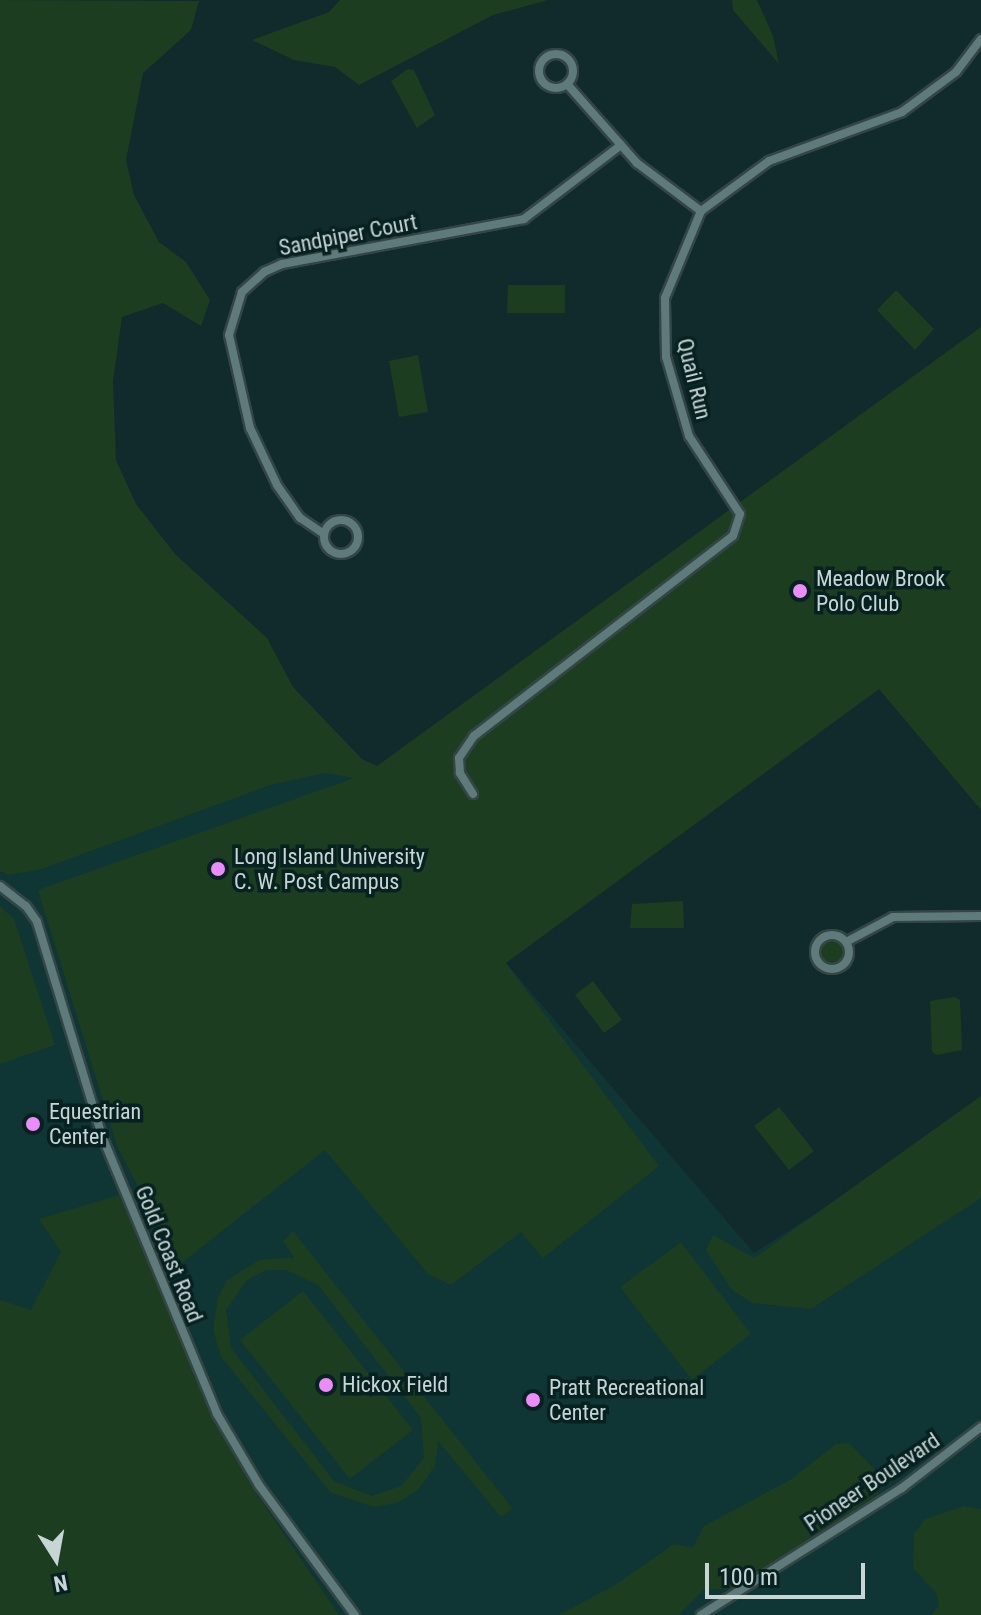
<!DOCTYPE html>
<html>
<head>
<meta charset="utf-8">
<style>
	body { margin:0 }
	#map { position:relative; width:981px; height:1615px; overflow:hidden; background:#112a2b; font-family:"Roboto Condensed",sans-serif }
	div>[style] { position:absolute }
	[style*='--x'] { left:calc(var(--x)*1px); top:calc(var(--y)*1px); width:calc(var(--w)*1px); rotate:calc(var(--a)*1deg) }
	.built>* { inset:0; background:#103535 }
	.green>* { inset:0; background:#1c3d20 }
	.round { border-radius:50% }
	.roads { filter:drop-shadow(2px 0 #344545) drop-shadow(-2px 0 #344545) drop-shadow(0 2px #344545) drop-shadow(0 -2px #344545) }
	.minor>* { height:8px; margin:-4px; padding:0 4px; transform-origin:4px; border-radius:4px; background:#5f7a7a }
	.minor>.ring { margin:-4px; padding:0; box-sizing:content-box; background:none; border:8px solid #5f7a7a; border-radius:50% }
	.dots>* { width:22px; height:22px; translate:-50% -50%; box-sizing:border-box; border:4px solid #072121; border-radius:50% }
	span { translate:-50% -50%; white-space:nowrap; text-align:center; line-height:1.15; -webkit-text-stroke:7px #072121; paint-order:stroke }
	.street-label { font-size:22px; color:#c7d5d5 }
	.poi-label { font-size:22px; color:#c7d5d5 }
	.left { translate:0 -50%; text-align:left }
	.north { position:absolute; left:16px; top:1519px; width:80px; height:80px; -webkit-text-stroke:6px #072121; paint-order:stroke; rotate:169deg; font-size:22px; font-weight:700; line-height:32px; text-align:center; color:#c7d5d5 }
	.north::after { content:''; display:block; margin:auto; width:28px; height:36px; background:#c7d5d5; clip-path:polygon(50% 0,100% 100%,50% 72%,0 100%) }
	.scale { position:absolute; left:705px; top:1563px; width:160px; height:36px; box-sizing:border-box; border:4px solid #c7d5d5; border-top:0; padding-left:10px; font-size:24px; line-height:28px; white-space:nowrap; color:#c7d5d5; -webkit-text-stroke:6px #072121; paint-order:stroke }
</style>
</head>
<body>
<div id="map">
	<div class="built">
		<div style="clip-path:polygon(0 0,78px 471px,364px 776px,506px 963px,754px 1253px,981px 1107px,981px 1615px,0 1615px)"></div>
	</div>
	<div class="green">
		<div style="clip-path:polygon(0 0,199px 1px,191px 30px,143px 73px,126px 160px,134px 195px,159px 242px,186px 262px,210px 300px,201px 326px,163px 303px,122px 317px,113px 381px,116px 460px,136px 504px,175px 554px,267px 638px,293px 687px,362px 759px,377px 766px,981px 327px,981px 810px,879px 689px,506px 963px,659px 1166px,543px 1258px,521px 1232px,451px 1285px,429px 1275px,325px 1150px,179px 1265px,117px 1146px,38px 890px,354px 778px,325px 773px,270px 785px,42px 869px,9px 875px,0 871px)"></div>
		<div style="clip-path:polygon(340px 0,548px 0,493px 15px,359px 85px,335px 67px,294px 60px,252px 40px,329px 12px)"></div>
		<div style="clip-path:polygon(732px 0,757px 0,773px 36px,779px 64px,733px 10px)"></div>
		<div style="clip-path:polygon(408px 69px,414px 70px,435px 115px,417px 128px,391px 81px)"></div>
		<div style="clip-path:polygon(508px 285px,565px 285px,565px 313px,507px 313px)"></div>
		<div style="clip-path:polygon(896px 290px,934px 329px,915px 350px,877px 310px)"></div>
		<div style="clip-path:polygon(418px 355px,428px 412px,399px 417px,389px 361px)"></div>
		<div style="clip-path:polygon(683px 901px,684px 928px,630px 928px,632px 904px)"></div>
		<div style="clip-path:polygon(0 906px,14px 919px,55px 1045px,0 1064px)"></div>
		<div class="round" style="left:817px;top:937px;width:30px;height:30px"></div>
		<div style="clip-path:polygon(593px 981px,622px 1020px,604px 1033px,575px 995px)"></div>
		<div style="clip-path:polygon(955px 997px,960px 1000px,962px 1050px,937px 1055px,932px 1052px,930px 1001px)"></div>
		<div style="clip-path:polygon(981px 1096px,981px 1198px,811px 1309px,753px 1303px,732px 1290px,706px 1250px,713px 1235px,754px 1258px)"></div>
		<div style="clip-path:polygon(779px 1107px,814px 1151px,789px 1170px,754px 1126px)"></div>
		<div style="clip-path:polygon(119px 1195px,213px 1414px,252px 1487px,339px 1615px,0 1615px,0 1300px,31px 1310px,61px 1252px,39px 1219px)"></div>
		<div style="clip-path:polygon(evenodd,293px 1231px,513px 1509px,501px 1517px,438px 1441px,435px 1466px,418px 1490px,397px 1503px,373px 1507px,330px 1492px,221px 1357px,213px 1330px,218px 1297px,227px 1280px,259px 1260px,294px 1257px,283px 1241px,293px 1231px,267px 1270px,286px 1270px,318px 1285px,421px 1418px,424px 1458px,401px 1486px,372px 1496px,334px 1481px,231px 1348px,226px 1310px,247px 1280px,267px 1270px)"></div>
		<div style="clip-path:polygon(681px 1242px,751px 1334px,692px 1380px,620px 1287px)"></div>
		<div style="clip-path:polygon(303px 1291px,413px 1430px,350px 1479px,240px 1340px)"></div>
		<div style="clip-path:polygon(849px 1443px,884px 1479px,878px 1494px,734px 1588px,703px 1590px,679px 1615px,559px 1615px,615px 1585px,674px 1544px,693px 1548px,704px 1526px,790px 1480px,836px 1444px)"></div>
		<div style="clip-path:polygon(964px 1506px,981px 1509px,981px 1615px,931px 1615px,939px 1606px,936px 1593px,913px 1568px,914px 1534px,925px 1519px)"></div>
	</div>
	<div class="roads">
		<div class="minor">
			<div class="ring" style="left:539px;top:54px;width:26px;height:26px"></div>
			<div style="--x:567;--y:84;--w:106;--a:48.5"></div>
			<div style="--x:637;--y:163;--w:80;--a:36.9"></div>
			<div class="ring" style="left:324px;top:520px;width:26px;height:26px"></div>
			<div style="--x:324;--y:534;--w:29;--a:-146"></div>
			<div style="--x:300;--y:518;--w:40;--a:-124.9"></div>
			<div style="--x:277;--y:485;--w:63;--a:-115.3"></div>
			<div style="--x:250;--y:428;--w:95;--a:-102.7"></div>
			<div style="--x:229;--y:335;--w:45;--a:-73.2"></div>
			<div style="--x:242;--y:292;--w:30;--a:-42"></div>
			<div style="--x:264;--y:272;--w:20;--a:-24"></div>
			<div style="--x:282;--y:264;--w:246;--a:-10.5"></div>
			<div style="--x:524;--y:219;--w:122;--a:-37.3"></div>
			<div style="--x:473;--y:794;--w:25;--a:-122"></div>
			<div style="--x:460;--y:773;--w:15;--a:-94"></div>
			<div style="--x:459;--y:758;--w:27;--a:-56"></div>
			<div style="--x:474;--y:736;--w:327;--a:-37.7"></div>
			<div style="--x:733;--y:536;--w:23;--a:-72"></div>
			<div style="--x:740;--y:514;--w:93;--a:-123.2"></div>
			<div style="--x:689;--y:436;--w:82;--a:-106.2"></div>
			<div style="--x:666;--y:357;--w:59;--a:-91"></div>
			<div style="--x:665;--y:298;--w:94;--a:-67.5"></div>
			<div style="--x:701;--y:211;--w:84;--a:-36.3"></div>
			<div style="--x:769;--y:161;--w:142;--a:-20.2"></div>
			<div style="--x:902;--y:112;--w:67;--a:-36.5"></div>
			<div style="--x:956;--y:72;--w:41;--a:-52.9"></div>
			<div style="--x:0;--y:886;--w:33;--a:38"></div>
			<div style="--x:26;--y:906;--w:19;--a:55"></div>
			<div style="--x:37;--y:922;--w:224;--a:73.1"></div>
			<div style="--x:102;--y:1136;--w:301;--a:67.5"></div>
			<div style="--x:217;--y:1414;--w:82;--a:59.4"></div>
			<div style="--x:259;--y:1485;--w:162;--a:53.6"></div>
			<div class="ring" style="left:815px;top:935px;width:26px;height:26px"></div>
			<div style="--x:846;--y:942;--w:53;--a:-28"></div>
			<div style="--x:893;--y:917;--w:88;--a:-0.7"></div>
			<div style="--x:701;--y:1615;--w:238;--a:-32.3"></div>
			<div style="--x:902;--y:1488;--w:100;--a:-37.7"></div>
		</div>
	</div>
	<div class="dots">
		<div style="left:800px;top:591px;background:#ec8cfa"></div>
		<div style="left:218px;top:869px;background:#ec8cfa"></div>
		<div style="left:33px;top:1124px;background:#ec8cfa"></div>
		<div style="left:326px;top:1385px;background:#ec8cfa"></div>
		<div style="left:533px;top:1400px;background:#ec8cfa"></div>
	</div>
	<div class="street-label">
		<span style="left:348px;top:235px;rotate:-11deg">Sandpiper Court</span>
		<span style="left:694px;top:379px;rotate:76deg">Quail Run</span>
		<span style="left:169px;top:1254px;rotate:68deg">Gold Coast Road</span>
		<span style="left:872px;top:1482px;rotate:-34deg">Pioneer Boulevard</span>
	</div>
	<div class="poi-label">
		<span class="left" style="left:816px;top:591px">Meadow Brook<br>Polo Club</span>
		<span class="left" style="left:234px;top:869px">Long Island University<br>C. W. Post Campus</span>
		<span class="left" style="left:49px;top:1124px">Equestrian<br>Center</span>
		<span class="left" style="left:342px;top:1385px">Hickox Field</span>
		<span class="left" style="left:549px;top:1400px">Pratt Recreational<br>Center</span>
	</div>
	<div class="north">N</div>
	<div class="scale">100 m</div>
</div>
</body>
</html>
